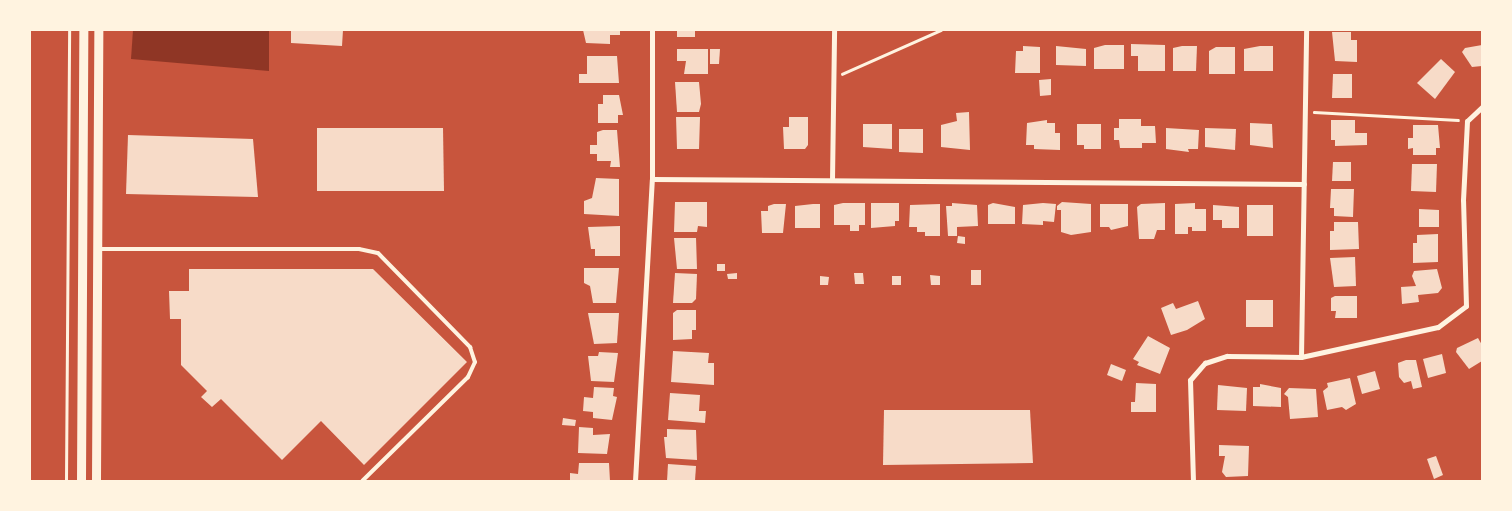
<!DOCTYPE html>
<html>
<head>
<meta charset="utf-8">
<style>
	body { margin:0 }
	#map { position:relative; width:1512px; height:511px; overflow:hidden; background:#c8553d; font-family:Ubuntu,sans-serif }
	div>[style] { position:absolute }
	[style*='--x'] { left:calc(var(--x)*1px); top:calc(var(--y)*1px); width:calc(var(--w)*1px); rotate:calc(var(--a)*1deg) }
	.water>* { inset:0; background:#8f3625 }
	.building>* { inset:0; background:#f7dbc8 }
	.path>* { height:2.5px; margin:-1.25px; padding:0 1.25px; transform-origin:1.25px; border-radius:1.25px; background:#fff3e0 }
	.service>* { height:4px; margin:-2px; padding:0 2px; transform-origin:2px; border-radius:2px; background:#fff3e0 }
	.minor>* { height:5px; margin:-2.5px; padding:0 2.5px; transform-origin:2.5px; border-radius:2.5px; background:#fff3e0 }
	.tertiary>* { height:9px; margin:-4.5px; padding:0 4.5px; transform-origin:4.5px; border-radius:4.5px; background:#fff3e0 }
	span { translate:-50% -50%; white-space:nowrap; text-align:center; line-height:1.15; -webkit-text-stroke:4px #fff3e0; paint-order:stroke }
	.frame { position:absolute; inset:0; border:31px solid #fff3e0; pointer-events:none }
</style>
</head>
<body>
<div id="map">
	<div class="water">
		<div style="clip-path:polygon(133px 30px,269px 30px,269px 71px,131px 59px)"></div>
	</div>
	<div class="building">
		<div style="clip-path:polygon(291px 30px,343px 30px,342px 46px,291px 43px)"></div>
		<div style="clip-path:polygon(583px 30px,620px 30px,620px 35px,610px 35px,610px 44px,586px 43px)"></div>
		<div style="clip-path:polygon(677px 30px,695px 30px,695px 37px,677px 37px)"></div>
		<div style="clip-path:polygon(1332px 32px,1351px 32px,1351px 40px,1357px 40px,1357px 62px,1335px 61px)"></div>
		<div style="clip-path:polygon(1131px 44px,1165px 45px,1165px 71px,1138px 71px,1138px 56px,1131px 56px)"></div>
		<div style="clip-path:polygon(1105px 45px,1124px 45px,1124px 69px,1094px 69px,1094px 48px)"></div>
		<div style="clip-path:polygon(1482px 45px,1482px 66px,1472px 67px,1462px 52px,1465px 48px)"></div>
		<div style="clip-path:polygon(1023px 46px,1040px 47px,1040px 73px,1015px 73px,1016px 51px,1023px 51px)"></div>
		<div style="clip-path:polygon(1056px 46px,1086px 49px,1086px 66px,1056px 65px)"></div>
		<div style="clip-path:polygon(1182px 46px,1197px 46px,1196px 71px,1173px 71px,1173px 48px)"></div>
		<div style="clip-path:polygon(1260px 46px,1273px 46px,1273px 71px,1244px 71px,1244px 49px)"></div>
		<div style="clip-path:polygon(1216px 47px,1235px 47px,1235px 74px,1209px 74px,1209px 51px)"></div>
		<div style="clip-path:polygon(677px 49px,708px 49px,708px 74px,684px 74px,686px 61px,677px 61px)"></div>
		<div style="clip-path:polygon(710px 49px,720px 49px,719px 64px,710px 64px)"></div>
		<div style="clip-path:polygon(587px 56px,617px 56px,619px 83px,579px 83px,579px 74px,587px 74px)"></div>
		<div style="clip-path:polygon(1441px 59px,1455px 72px,1435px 99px,1417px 83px)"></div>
		<div style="clip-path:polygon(1333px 74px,1352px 74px,1352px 98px,1332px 98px)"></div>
		<div style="clip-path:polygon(1051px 79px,1051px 95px,1040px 96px,1039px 80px)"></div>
		<div style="clip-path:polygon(675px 82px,699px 82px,701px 104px,699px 112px,677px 112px)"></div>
		<div style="clip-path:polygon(603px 95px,619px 95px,623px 115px,618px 115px,618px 123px,598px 123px,598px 104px,603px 104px)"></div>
		<div style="clip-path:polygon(969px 112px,970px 150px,941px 147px,941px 125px,957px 121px,956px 113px)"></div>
		<div style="clip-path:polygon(676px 117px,700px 117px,699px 149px,677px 149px)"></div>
		<div style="clip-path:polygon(789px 117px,808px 117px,808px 145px,805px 149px,784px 149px,783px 127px,789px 127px)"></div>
		<div style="clip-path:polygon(1119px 119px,1141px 119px,1141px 126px,1155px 126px,1156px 143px,1142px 143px,1142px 148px,1120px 148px,1119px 140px,1114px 140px,1114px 128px,1119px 128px)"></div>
		<div style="clip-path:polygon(1047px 120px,1047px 123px,1055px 123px,1055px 133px,1060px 133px,1060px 150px,1034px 149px,1034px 145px,1026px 145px,1027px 123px)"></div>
		<div style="clip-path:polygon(1331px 120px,1355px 120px,1355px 133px,1367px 133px,1367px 145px,1335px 146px,1335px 140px,1331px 140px)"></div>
		<div style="clip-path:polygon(1250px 123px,1272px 124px,1273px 148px,1250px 145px)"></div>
		<div style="clip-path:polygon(863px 124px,892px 124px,892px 149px,863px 147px)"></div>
		<div style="clip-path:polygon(1077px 124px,1101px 124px,1101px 149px,1084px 149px,1084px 145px,1077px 145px)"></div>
		<div style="clip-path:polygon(1413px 125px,1438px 125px,1440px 148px,1436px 148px,1436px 155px,1413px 155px,1413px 148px,1408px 149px,1408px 138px,1413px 138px)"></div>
		<div style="clip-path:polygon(317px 128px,443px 128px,444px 191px,317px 191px)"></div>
		<div style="clip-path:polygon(1166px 128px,1199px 130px,1198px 149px,1188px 149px,1189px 152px,1166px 149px)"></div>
		<div style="clip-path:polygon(1205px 128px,1236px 129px,1235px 150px,1205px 147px)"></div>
		<div style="clip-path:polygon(899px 129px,923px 129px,923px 153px,899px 152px)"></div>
		<div style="clip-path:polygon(603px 130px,617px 130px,620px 167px,610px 167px,611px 161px,597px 161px,597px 154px,590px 154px,590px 145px,597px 145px,597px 132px)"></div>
		<div style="clip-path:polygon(128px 135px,253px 139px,258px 197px,126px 194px)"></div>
		<div style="clip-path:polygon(1333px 162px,1351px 162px,1351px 181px,1332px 181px)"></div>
		<div style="clip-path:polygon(1412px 164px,1437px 164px,1436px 192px,1411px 191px)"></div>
		<div style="clip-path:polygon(596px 178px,619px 179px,619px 216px,584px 214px,584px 201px,592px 198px)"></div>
		<div style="clip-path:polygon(1331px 189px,1354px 189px,1353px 217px,1334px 216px,1334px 208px,1330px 208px)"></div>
		<div style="clip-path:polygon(675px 202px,707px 202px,707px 227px,698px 226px,697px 232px,674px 232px)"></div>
		<div style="clip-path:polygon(1062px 202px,1091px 204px,1091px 232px,1071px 235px,1061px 232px,1061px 210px,1057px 210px,1057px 206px)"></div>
		<div style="clip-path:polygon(843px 203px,865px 203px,865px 225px,859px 225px,859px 231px,850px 231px,850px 225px,834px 225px,834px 205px)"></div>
		<div style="clip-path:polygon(871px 203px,899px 203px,899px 221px,895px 221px,895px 226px,871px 228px)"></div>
		<div style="clip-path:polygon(952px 203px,977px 205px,978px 226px,957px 227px,957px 236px,948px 236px,946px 206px,952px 206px)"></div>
		<div style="clip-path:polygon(993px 203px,1015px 207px,1015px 224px,988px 224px,988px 205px)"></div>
		<div style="clip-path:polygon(1043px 203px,1056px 204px,1054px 222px,1043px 221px,1043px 225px,1022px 224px,1023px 205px)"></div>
		<div style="clip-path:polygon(1165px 203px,1165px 230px,1157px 230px,1154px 239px,1139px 239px,1137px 207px,1141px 204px)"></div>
		<div style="clip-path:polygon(1195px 203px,1195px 209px,1206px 209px,1206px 231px,1192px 231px,1192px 227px,1188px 227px,1188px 234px,1175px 234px,1175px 204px)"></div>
		<div style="clip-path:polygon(774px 204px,786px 204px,783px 233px,762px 233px,761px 211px,768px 211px,768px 206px)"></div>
		<div style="clip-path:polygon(813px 204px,820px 204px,820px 228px,795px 228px,795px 206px)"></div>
		<div style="clip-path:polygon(940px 204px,940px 236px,925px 236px,925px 232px,917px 232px,917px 227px,909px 227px,910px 205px)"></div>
		<div style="clip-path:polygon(1100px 204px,1128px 204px,1128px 226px,1111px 230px,1109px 227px,1100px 227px)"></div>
		<div style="clip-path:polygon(1213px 205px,1239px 207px,1239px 228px,1222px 228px,1222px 220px,1213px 220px)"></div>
		<div style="clip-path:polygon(1247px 205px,1273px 205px,1273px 236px,1247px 236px)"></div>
		<div style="clip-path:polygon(1419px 209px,1439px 210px,1439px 227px,1419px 227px)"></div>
		<div style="clip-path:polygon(1334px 222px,1358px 222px,1359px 249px,1330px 250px,1330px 231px,1334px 231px)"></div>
		<div style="clip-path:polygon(620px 226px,620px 256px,595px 256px,595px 249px,591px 249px,588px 227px)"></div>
		<div style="clip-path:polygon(1438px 234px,1438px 262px,1413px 263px,1413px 243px,1417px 243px,1417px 235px)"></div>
		<div style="clip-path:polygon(958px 236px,965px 237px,965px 244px,957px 243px)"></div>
		<div style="clip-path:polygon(674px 238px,696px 238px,697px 269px,677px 269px)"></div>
		<div style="clip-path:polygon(1355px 257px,1356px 286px,1334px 287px,1330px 258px)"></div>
		<div style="clip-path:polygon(717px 264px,725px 264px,725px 271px,717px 271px)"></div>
		<div style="clip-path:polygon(584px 268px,619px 268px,616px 303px,593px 303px,590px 286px,584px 283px)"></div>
		<div style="clip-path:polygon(189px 269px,373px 269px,467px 362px,364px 465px,321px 421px,282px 460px,221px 399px,212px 407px,201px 397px,207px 391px,181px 365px,181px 319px,170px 319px,169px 291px,189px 291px)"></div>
		<div style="clip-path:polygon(1437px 269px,1442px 288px,1438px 293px,1418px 295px,1419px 302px,1402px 304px,1401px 287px,1416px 286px,1412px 276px,1414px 271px)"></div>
		<div style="clip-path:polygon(971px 270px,981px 270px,981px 285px,971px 285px)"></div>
		<div style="clip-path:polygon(675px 273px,697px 274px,696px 299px,692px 303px,673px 303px)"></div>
		<div style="clip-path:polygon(737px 273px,737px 279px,728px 279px,727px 274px)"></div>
		<div style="clip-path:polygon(854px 273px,863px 273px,864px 284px,855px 284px)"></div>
		<div style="clip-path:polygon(930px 275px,940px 276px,940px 285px,931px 285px)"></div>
		<div style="clip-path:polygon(820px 276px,829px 277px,828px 285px,820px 285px)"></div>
		<div style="clip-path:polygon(892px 276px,901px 276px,901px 285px,892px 285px)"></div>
		<div style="clip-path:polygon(1335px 296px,1357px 296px,1357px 318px,1335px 318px,1336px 311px,1331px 311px,1331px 298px)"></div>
		<div style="clip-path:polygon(1246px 300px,1273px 300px,1273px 327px,1246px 327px)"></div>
		<div style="clip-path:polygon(1198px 301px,1205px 319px,1187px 330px,1171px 335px,1161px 308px,1173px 303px,1176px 309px)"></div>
		<div style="clip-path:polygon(677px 310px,696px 310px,696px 330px,692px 330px,692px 339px,673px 340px,673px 313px)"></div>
		<div style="clip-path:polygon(588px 313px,619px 313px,617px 343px,594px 344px)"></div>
		<div style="clip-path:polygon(1148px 336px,1170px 348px,1160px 374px,1137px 365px,1139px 362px,1133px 359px)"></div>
		<div style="clip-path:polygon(1478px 338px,1482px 345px,1482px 361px,1469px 369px,1456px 352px,1457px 348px)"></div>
		<div style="clip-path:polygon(673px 351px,709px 353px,708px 363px,714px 363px,714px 385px,671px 382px)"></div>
		<div style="clip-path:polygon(599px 352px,618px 353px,614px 382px,591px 381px,588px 356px,598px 356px)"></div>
		<div style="clip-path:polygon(1442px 354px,1446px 373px,1428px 378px,1423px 359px)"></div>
		<div style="clip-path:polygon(1406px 360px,1416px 360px,1422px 387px,1413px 389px,1411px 381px,1404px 383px,1399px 377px,1398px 363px)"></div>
		<div style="clip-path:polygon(1111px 364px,1126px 370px,1122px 381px,1107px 375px)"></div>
		<div style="clip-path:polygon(1375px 371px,1380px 389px,1362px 394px,1357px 376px)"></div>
		<div style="clip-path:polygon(1350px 378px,1356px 404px,1346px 410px,1342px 407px,1327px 410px,1323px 391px,1328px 387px,1327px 383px)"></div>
		<div style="clip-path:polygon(1136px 383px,1156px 384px,1156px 412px,1131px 412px,1131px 402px,1135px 402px)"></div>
		<div style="clip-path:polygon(1260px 384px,1281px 388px,1281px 407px,1253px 406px,1253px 387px,1260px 387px)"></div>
		<div style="clip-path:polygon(1218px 385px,1247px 388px,1246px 411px,1217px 410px)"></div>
		<div style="clip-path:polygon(594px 387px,614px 388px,613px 396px,617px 397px,612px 420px,593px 418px,593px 412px,583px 411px,584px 397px,593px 398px)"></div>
		<div style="clip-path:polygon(1289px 388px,1316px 389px,1318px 417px,1290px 419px,1288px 397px,1284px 394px)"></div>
		<div style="clip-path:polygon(670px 393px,700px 395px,699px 411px,706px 411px,705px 423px,668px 420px)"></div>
		<div style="clip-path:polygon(884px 410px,1030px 410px,1033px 463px,883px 465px)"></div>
		<div style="clip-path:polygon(563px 418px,576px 420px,575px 426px,562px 425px)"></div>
		<div style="clip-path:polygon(579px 427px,593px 428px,593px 435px,610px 434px,607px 454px,578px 453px)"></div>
		<div style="clip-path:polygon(667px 429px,696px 430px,697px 460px,666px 458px,664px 437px,667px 437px)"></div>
		<div style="clip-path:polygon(1219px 445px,1249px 446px,1248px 476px,1226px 477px,1222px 472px,1225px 456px,1219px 456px)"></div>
		<div style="clip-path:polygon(1436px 456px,1443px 475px,1434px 479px,1427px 459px)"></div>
		<div style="clip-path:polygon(579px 463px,609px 463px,610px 481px,570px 481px,570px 473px,578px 474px)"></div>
		<div style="clip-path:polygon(668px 464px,696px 466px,695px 481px,667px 481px)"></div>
	</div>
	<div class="path">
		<div style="--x:842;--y:74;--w:108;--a:-24"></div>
		<div style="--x:1314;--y:112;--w:144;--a:3.2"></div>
		<div style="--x:66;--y:481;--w:451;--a:-89.6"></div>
	</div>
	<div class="service">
		<div style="--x:98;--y:249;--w:261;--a:0"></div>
		<div style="--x:359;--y:249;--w:19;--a:12"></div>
		<div style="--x:378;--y:253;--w:132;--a:45.6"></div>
		<div style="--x:470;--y:347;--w:16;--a:72"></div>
		<div style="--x:475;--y:362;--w:17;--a:115"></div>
		<div style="--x:468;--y:377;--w:148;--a:135.5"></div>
	</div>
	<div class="minor">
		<div style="--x:652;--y:179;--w:652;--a:0.44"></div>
		<div style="--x:832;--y:180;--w:150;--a:-89.2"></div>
		<div style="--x:1301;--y:357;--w:327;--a:-89.1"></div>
		<div style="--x:635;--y:481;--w:302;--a:-86.8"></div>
		<div style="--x:652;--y:179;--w:149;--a:-90"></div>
		<div style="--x:1193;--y:481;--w:101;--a:-91.7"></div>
		<div style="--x:1190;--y:380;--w:23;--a:-49"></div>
		<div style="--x:1205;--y:363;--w:23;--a:-18"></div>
		<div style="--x:1227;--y:356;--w:74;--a:0.8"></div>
		<div style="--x:1301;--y:357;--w:140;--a:-12.4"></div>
		<div style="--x:1438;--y:327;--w:35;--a:-37"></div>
		<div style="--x:1466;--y:306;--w:106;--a:-91.6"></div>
		<div style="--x:1463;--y:200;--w:79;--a:-87.1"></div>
		<div style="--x:1467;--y:121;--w:21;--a:-43"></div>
	</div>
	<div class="tertiary">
		<div style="--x:81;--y:481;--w:451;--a:-89.7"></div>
		<div style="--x:96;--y:481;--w:451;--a:-89.7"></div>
	</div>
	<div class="frame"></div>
</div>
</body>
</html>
